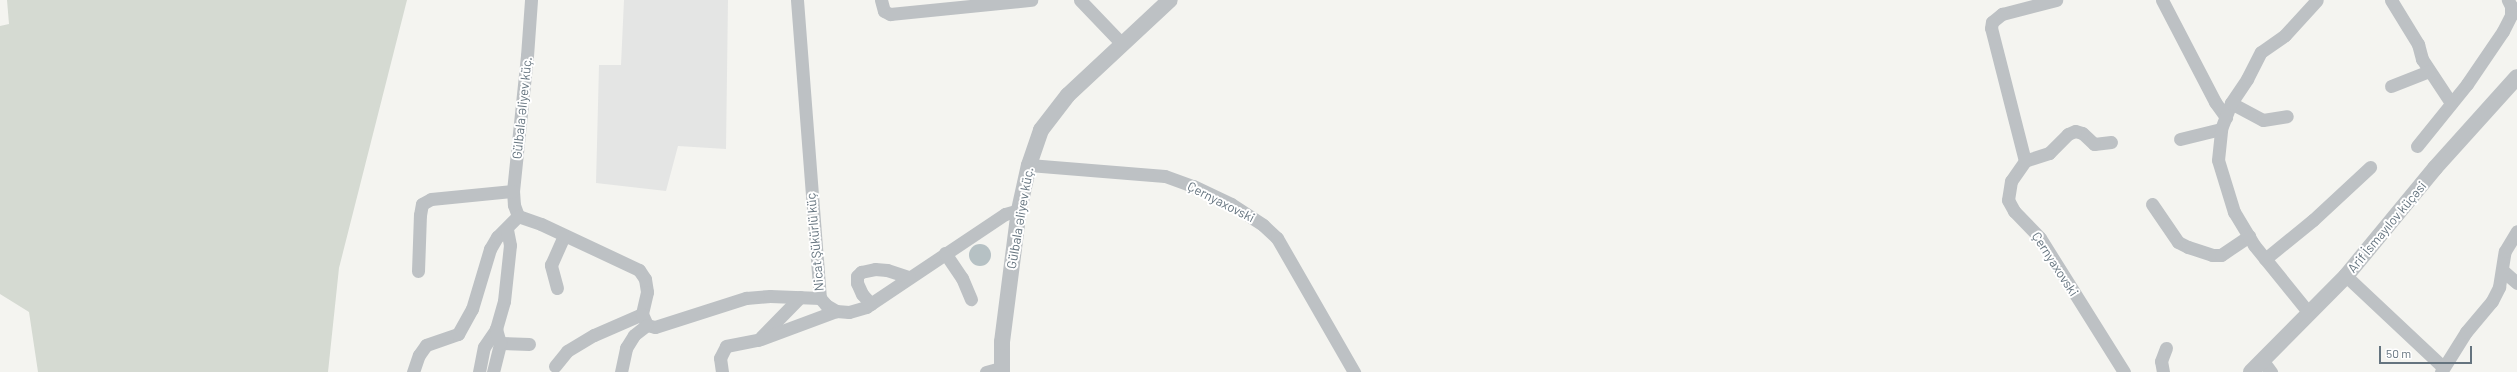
<!DOCTYPE html>
<html>
<head>
<meta charset="utf-8">
<style>
	body { margin:0 }
	#map { position:relative; width:2517px; height:372px; overflow:hidden; background:#f4f4f0; font-family:Barlow,sans-serif }
	div>[style] { position:absolute }
	[style*='--x'] { left:calc(var(--x)*1px); top:calc(var(--y)*1px); width:calc(var(--w)*1px); rotate:calc(var(--a)*1deg) }
	.built>* { inset:0; background:#e4e5e4 }
	.green>* { inset:0; background:#d5dad2 }
	.water>* { inset:0; background:#b6c1c4 }
	.round { border-radius:50% }
	.minor>* { height:13px; margin:-6.5px; padding:0 6.5px; transform-origin:6.5px; border-radius:6.5px; background:#bdc1c4 }
	.tertiary>* { height:16px; margin:-8px; padding:0 8px; transform-origin:8px; border-radius:8px; background:#bdc1c4 }
	span { translate:-50% -50%; white-space:nowrap; text-align:center; line-height:1.15; -webkit-text-stroke:4px #fff; paint-order:stroke }
	.street-label { font-size:13px; color:#65747f }
	.scale { position:absolute; left:2379px; top:346px; width:93px; height:18px; box-sizing:border-box; border:2px solid #65747f; border-top:0; padding-left:5px; font-size:12px; line-height:14px; white-space:nowrap; color:#65747f; -webkit-text-stroke:3px #fff; paint-order:stroke }
</style>
</head>
<body>
<div id="map">
	<div class="built">
		<div style="clip-path:polygon(624px 0,728px 0,726px 149px,678px 146px,666px 191px,596px 183px,599px 65px,621px 65px)"></div>
	</div>
	<div class="green">
		<div style="clip-path:polygon(7px 0,407px 0,339px 268px,328px 372px,38px 372px,29px 312px,0 294px,0 26px,9px 24px)"></div>
	</div>
	<div class="water">
		<div class="round" style="left:969px;top:244px;width:22px;height:22px"></div>
	</div>
	<div class="minor">
		<div style="--x:797;--y:0;--w:299;--a:85.6"></div>
		<div style="--x:820;--y:298;--w:9;--a:49"></div>
		<div style="--x:826;--y:305;--w:12;--a:31"></div>
		<div style="--x:836;--y:311;--w:13;--a:4"></div>
		<div style="--x:849;--y:312;--w:18;--a:-16"></div>
		<div style="--x:866;--y:307;--w:167;--a:-33.8"></div>
		<div style="--x:1005;--y:214;--w:15;--a:-16"></div>
		<div style="--x:881;--y:0;--w:11;--a:75"></div>
		<div style="--x:884;--y:11;--w:7;--a:27"></div>
		<div style="--x:890;--y:14;--w:142;--a:-5.7"></div>
		<div style="--x:1080;--y:0;--w:61;--a:46.3"></div>
		<div style="--x:2162;--y:0;--w:115;--a:62.5"></div>
		<div style="--x:2215;--y:102;--w:19;--a:54"></div>
		<div style="--x:2391;--y:0;--w:52;--a:58.5"></div>
		<div style="--x:2418;--y:44;--w:16;--a:75"></div>
		<div style="--x:2422;--y:59;--w:53;--a:56.6"></div>
		<div style="--x:2391;--y:86;--w:41;--a:-21.5"></div>
		<div style="--x:2231;--y:103;--w:36;--a:28"></div>
		<div style="--x:2263;--y:120;--w:24;--a:-9"></div>
		<div style="--x:2180;--y:139;--w:42;--a:-13.7"></div>
		<div style="--x:2111;--y:142;--w:17;--a:173"></div>
		<div style="--x:2094;--y:144;--w:16;--a:-137"></div>
		<div style="--x:2082;--y:133;--w:7;--a:-164"></div>
		<div style="--x:2075;--y:131;--w:8;--a:157"></div>
		<div style="--x:2068;--y:134;--w:27;--a:135"></div>
		<div style="--x:2049;--y:153;--w:25;--a:162"></div>
		<div style="--x:2025;--y:161;--w:24;--a:125"></div>
		<div style="--x:2011;--y:181;--w:19;--a:99"></div>
		<div style="--x:2008;--y:200;--w:13;--a:61"></div>
		<div style="--x:2014;--y:211;--w:37;--a:46"></div>
		<div style="--x:2040;--y:238;--w:158;--a:57.9"></div>
		<div style="--x:2417;--y:146;--w:80;--a:-51.1"></div>
		<div style="--x:2467;--y:84;--w:64;--a:-55.8"></div>
		<div style="--x:2503;--y:31;--w:18;--a:-63"></div>
		<div style="--x:2511;--y:15;--w:9;--a:-90"></div>
		<div style="--x:2511;--y:6;--w:7;--a:-117"></div>
		<div style="--x:2025;--y:161;--w:137;--a:-104.3"></div>
		<div style="--x:1991;--y:28;--w:6;--a:-81"></div>
		<div style="--x:1992;--y:22;--w:13;--a:-39"></div>
		<div style="--x:2002;--y:14;--w:56;--a:-14.5"></div>
		<div style="--x:1029;--y:165;--w:136;--a:4.6"></div>
		<div style="--x:1165;--y:176;--w:30;--a:20"></div>
		<div style="--x:1193;--y:186;--w:42;--a:25.3"></div>
		<div style="--x:1231;--y:204;--w:38;--a:33"></div>
		<div style="--x:1263;--y:225;--w:19;--a:43"></div>
		<div style="--x:1277;--y:238;--w:155;--a:60.1"></div>
		<div style="--x:2152;--y:204;--w:46;--a:55.6"></div>
		<div style="--x:2178;--y:242;--w:11;--a:27"></div>
		<div style="--x:2188;--y:247;--w:25;--a:18"></div>
		<div style="--x:2212;--y:255;--w:9;--a:0"></div>
		<div style="--x:2221;--y:255;--w:34;--a:-34"></div>
		<div style="--x:518;--y:216;--w:12;--a:-110"></div>
		<div style="--x:514;--y:205;--w:14;--a:-94"></div>
		<div style="--x:513;--y:191;--w:136;--a:-84.1"></div>
		<div style="--x:527;--y:56;--w:56;--a:-85.9"></div>
		<div style="--x:945;--y:253;--w:30;--a:56"></div>
		<div style="--x:962;--y:278;--w:23;--a:67"></div>
		<div style="--x:2265;--y:259;--w:62;--a:-39.1"></div>
		<div style="--x:2313;--y:220;--w:78;--a:-42.9"></div>
		<div style="--x:2502;--y:270;--w:20;--a:41"></div>
		<div style="--x:418;--y:271;--w:56;--a:-88"></div>
		<div style="--x:420;--y:215;--w:11;--a:-80"></div>
		<div style="--x:422;--y:204;--w:10;--a:-29"></div>
		<div style="--x:431;--y:199;--w:82;--a:-5.6"></div>
		<div style="--x:2346;--y:276;--w:133;--a:43.2"></div>
		<div style="--x:557;--y:288;--w:24;--a:-105"></div>
		<div style="--x:551;--y:265;--w:32;--a:-66"></div>
		<div style="--x:871;--y:304;--w:13;--a:-132"></div>
		<div style="--x:862;--y:294;--w:12;--a:-114"></div>
		<div style="--x:857;--y:283;--w:7;--a:-90"></div>
		<div style="--x:857;--y:276;--w:6;--a:-45"></div>
		<div style="--x:861;--y:272;--w:14;--a:-12"></div>
		<div style="--x:875;--y:269;--w:12;--a:5"></div>
		<div style="--x:887;--y:270;--w:23;--a:18"></div>
		<div style="--x:2309;--y:313;--w:87;--a:-129"></div>
		<div style="--x:2254;--y:245;--w:39;--a:-121"></div>
		<div style="--x:2234;--y:212;--w:54;--a:-107.1"></div>
		<div style="--x:2218;--y:160;--w:31;--a:-84"></div>
		<div style="--x:2221;--y:129;--w:28;--a:-69"></div>
		<div style="--x:2231;--y:103;--w:29;--a:-56"></div>
		<div style="--x:2247;--y:79;--w:30;--a:-63"></div>
		<div style="--x:2261;--y:52;--w:29;--a:-35"></div>
		<div style="--x:2285;--y:35;--w:47;--a:-47.6"></div>
		<div style="--x:761;--y:337;--w:56;--a:-45.7"></div>
		<div style="--x:500;--y:343;--w:29;--a:2"></div>
		<div style="--x:2263;--y:361;--w:14;--a:54"></div>
		<div style="--x:555;--y:366;--w:19;--a:-51"></div>
		<div style="--x:567;--y:351;--w:31;--a:-31"></div>
		<div style="--x:594;--y:335;--w:52;--a:-23.6"></div>
		<div style="--x:413;--y:372;--w:18;--a:-71"></div>
		<div style="--x:419;--y:355;--w:12;--a:-55"></div>
		<div style="--x:426;--y:345;--w:34;--a:-19"></div>
		<div style="--x:458;--y:334;--w:29;--a:-61"></div>
		<div style="--x:472;--y:309;--w:63;--a:-73.3"></div>
		<div style="--x:490;--y:249;--w:14;--a:-60"></div>
		<div style="--x:497;--y:237;--w:30;--a:-45"></div>
		<div style="--x:518;--y:216;--w:24;--a:19"></div>
		<div style="--x:541;--y:224;--w:108;--a:25.1"></div>
		<div style="--x:639;--y:270;--w:11;--a:56"></div>
		<div style="--x:645;--y:279;--w:13;--a:81"></div>
		<div style="--x:647;--y:292;--w:23;--a:103"></div>
		<div style="--x:642;--y:314;--w:12;--a:66"></div>
		<div style="--x:647;--y:325;--w:8;--a:14"></div>
		<div style="--x:655;--y:327;--w:96;--a:-17.7"></div>
		<div style="--x:746;--y:298;--w:24;--a:-5"></div>
		<div style="--x:770;--y:296;--w:50;--a:2.3"></div>
		<div style="--x:479;--y:372;--w:25;--a:-79"></div>
		<div style="--x:484;--y:347;--w:22;--a:-56"></div>
		<div style="--x:496;--y:329;--w:29;--a:-74"></div>
		<div style="--x:504;--y:301;--w:56;--a:-83.9"></div>
		<div style="--x:510;--y:245;--w:16;--a:-101"></div>
		<div style="--x:493;--y:372;--w:30;--a:-76"></div>
		<div style="--x:500;--y:343;--w:15;--a:-106"></div>
		<div style="--x:621;--y:372;--w:25;--a:-78"></div>
		<div style="--x:626;--y:348;--w:15;--a:-58"></div>
		<div style="--x:634;--y:335;--w:16;--a:-38"></div>
		<div style="--x:722;--y:372;--w:14;--a:-98"></div>
		<div style="--x:720;--y:358;--w:13;--a:-63"></div>
		<div style="--x:726;--y:346;--w:33;--a:-11"></div>
		<div style="--x:758;--y:340;--w:83;--a:-20.4"></div>
		<div style="--x:986;--y:372;--w:16;--a:-15"></div>
		<div style="--x:2163;--y:372;--w:11;--a:-100"></div>
		<div style="--x:2161;--y:361;--w:14;--a:-69"></div>
		<div style="--x:2441;--y:372;--w:47;--a:-58"></div>
		<div style="--x:2466;--y:332;--w:40;--a:-50"></div>
		<div style="--x:2492;--y:301;--w:16;--a:-63"></div>
		<div style="--x:2499;--y:287;--w:36;--a:-81"></div>
		<div style="--x:2505;--y:251;--w:23;--a:-59"></div>
	</div>
	<div class="tertiary">
		<div style="--x:1002;--y:372;--w:30;--a:-90"></div>
		<div style="--x:1002;--y:342;--w:133;--a:-82.7"></div>
		<div style="--x:1019;--y:210;--w:46;--a:-77.5"></div>
		<div style="--x:1029;--y:165;--w:37;--a:-71"></div>
		<div style="--x:1041;--y:130;--w:44;--a:-52.4"></div>
		<div style="--x:1068;--y:95;--w:139;--a:-43"></div>
		<div style="--x:2251;--y:372;--w:135;--a:-45.3"></div>
		<div style="--x:2346;--y:276;--w:140;--a:-50.5"></div>
		<div style="--x:2435;--y:168;--w:122;--a:-48"></div>
	</div>
	<div class="street-label">
		<span style="left:522px;top:108px;rotate:-84deg">Gülbala Əliyev küç.</span>
		<span style="left:1221px;top:202px;rotate:27deg">Çernyaxovski</span>
		<span style="left:1020px;top:218px;rotate:-80deg">Gülbala Əliyev küç.</span>
		<span style="left:2387px;top:227px;rotate:-50deg">Arif İsmayılov küçəsi</span>
		<span style="left:815px;top:242px;rotate:-95deg">Nicat Şükürlü küç</span>
		<span style="left:2055px;top:264px;rotate:57deg">Çernyaxovski</span>
	</div>
	<div class="scale">50 m</div>
</div>
</body>
</html>
